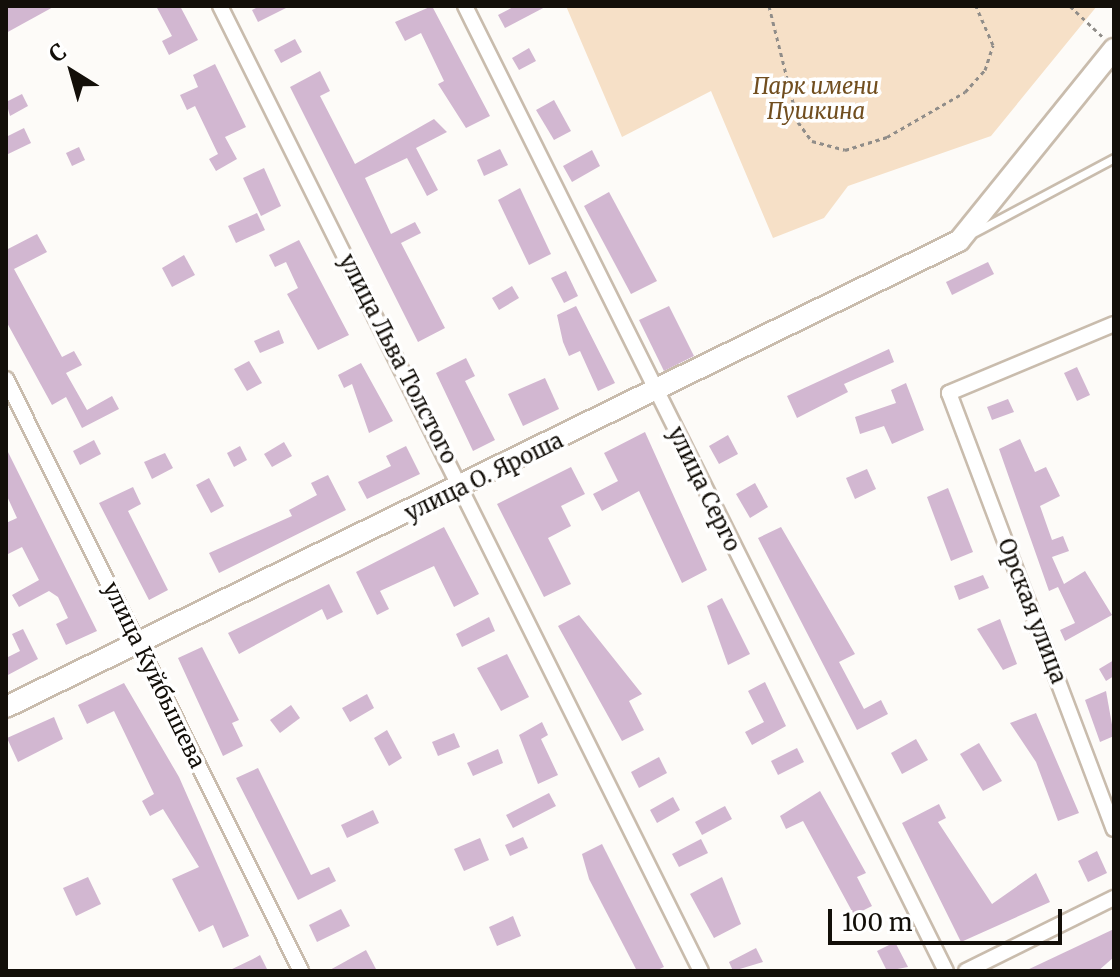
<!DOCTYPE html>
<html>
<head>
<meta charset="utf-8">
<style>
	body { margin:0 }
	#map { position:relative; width:1120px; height:977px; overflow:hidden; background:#fdfbf8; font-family:Merriweather,serif }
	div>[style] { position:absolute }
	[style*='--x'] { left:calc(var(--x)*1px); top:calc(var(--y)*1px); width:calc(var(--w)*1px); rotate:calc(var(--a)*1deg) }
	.green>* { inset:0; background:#f6e0c7 }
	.building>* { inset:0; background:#d2b7d1 }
	.path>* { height:3px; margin-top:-1.5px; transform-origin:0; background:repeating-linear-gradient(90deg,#908d89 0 4px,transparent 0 8px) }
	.roads { filter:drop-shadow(2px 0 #c9bcad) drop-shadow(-2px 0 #c9bcad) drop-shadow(0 2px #c9bcad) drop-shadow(0 -2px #c9bcad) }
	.service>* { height:7px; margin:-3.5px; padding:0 3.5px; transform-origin:3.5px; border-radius:3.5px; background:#fff }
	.minor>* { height:14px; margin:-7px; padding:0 7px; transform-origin:7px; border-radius:7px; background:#fff }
	.secondary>* { height:20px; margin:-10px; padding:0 10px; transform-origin:10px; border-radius:10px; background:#fff }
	span { translate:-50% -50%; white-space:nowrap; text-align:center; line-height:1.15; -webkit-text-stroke:7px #fff; paint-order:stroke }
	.park-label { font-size:22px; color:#714e1f; font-style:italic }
	.street-label { font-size:22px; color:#130f09 }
	.frame { position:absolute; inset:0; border:8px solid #130f09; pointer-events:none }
	.north { position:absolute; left:32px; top:32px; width:80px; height:80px; -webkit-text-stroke:6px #fff; paint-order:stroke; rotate:323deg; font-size:22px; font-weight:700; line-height:32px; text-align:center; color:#130f09 }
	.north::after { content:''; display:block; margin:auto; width:28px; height:36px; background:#130f09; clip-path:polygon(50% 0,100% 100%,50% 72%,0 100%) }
	.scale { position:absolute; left:828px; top:909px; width:234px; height:36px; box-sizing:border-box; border:4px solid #130f09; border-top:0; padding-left:10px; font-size:24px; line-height:28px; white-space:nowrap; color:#130f09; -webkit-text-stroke:6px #fff; paint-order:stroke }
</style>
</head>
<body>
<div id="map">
	<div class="green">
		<div style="clip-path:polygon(566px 6px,1097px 6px,991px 136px,848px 186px,824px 218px,773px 238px,711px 91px,622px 137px)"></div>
	</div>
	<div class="building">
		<div style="clip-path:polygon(6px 6px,55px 6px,6px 33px)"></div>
		<div style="clip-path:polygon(156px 6px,180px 6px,198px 40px,169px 55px,162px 41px,172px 36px)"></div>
		<div style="clip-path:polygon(260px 6px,290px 6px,258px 22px,252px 10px)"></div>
		<div style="clip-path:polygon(432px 6px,490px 116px,466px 128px,438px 84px,444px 81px,421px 33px,405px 41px,395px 22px)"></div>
		<div style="clip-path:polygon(515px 6px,547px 6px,505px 28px,498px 15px)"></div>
		<div style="clip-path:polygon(295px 39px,302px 52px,281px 63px,274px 50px)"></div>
		<div style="clip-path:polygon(529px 48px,536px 61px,519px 70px,512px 58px)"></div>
		<div style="clip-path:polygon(215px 64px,246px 127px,225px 137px,237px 159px,216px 171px,209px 159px,218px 154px,195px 106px,187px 110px,180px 95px,198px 87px,193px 75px)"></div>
		<div style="clip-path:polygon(320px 71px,330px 91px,320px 96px,355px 164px,434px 119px,447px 132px,416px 148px,438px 190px,427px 196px,407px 158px,365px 178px,391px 234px,415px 222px,421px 233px,401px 243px,445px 328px,418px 342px,290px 87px)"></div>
		<div style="clip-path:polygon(22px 94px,28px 106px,10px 116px,6px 102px)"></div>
		<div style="clip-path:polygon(554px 100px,571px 131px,554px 140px,536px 110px)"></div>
		<div style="clip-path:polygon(24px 128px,31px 143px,6px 155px,6px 137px)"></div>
		<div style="clip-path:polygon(79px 147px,85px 160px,72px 166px,66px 153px)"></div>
		<div style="clip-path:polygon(500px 149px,508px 165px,484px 176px,477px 160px)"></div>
		<div style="clip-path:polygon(592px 150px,600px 166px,572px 182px,563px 166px)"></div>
		<div style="clip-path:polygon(264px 168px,281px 206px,261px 216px,243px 178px)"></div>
		<div style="clip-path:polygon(520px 188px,551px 254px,529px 265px,498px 200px)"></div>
		<div style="clip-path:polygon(609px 192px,657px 281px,631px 294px,584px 206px)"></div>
		<div style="clip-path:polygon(257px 213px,265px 230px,236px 243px,228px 226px)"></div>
		<div style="clip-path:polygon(37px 234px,47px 252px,14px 269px,62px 357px,74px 351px,82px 365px,66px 373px,87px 410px,112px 396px,119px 409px,82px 428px,66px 397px,52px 405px,6px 321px,6px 250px)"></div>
		<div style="clip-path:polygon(299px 240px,349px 335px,318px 350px,287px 294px,298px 288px,286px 262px,275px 267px,269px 255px)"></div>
		<div style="clip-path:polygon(184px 255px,195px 275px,172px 287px,162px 268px)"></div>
		<div style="clip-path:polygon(988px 262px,994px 274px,952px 295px,946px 282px)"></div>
		<div style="clip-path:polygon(566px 271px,578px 296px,564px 303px,551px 278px)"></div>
		<div style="clip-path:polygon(512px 286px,519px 298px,499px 310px,492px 298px)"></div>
		<div style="clip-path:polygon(576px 306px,615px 383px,598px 391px,580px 351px,569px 356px,563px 342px,557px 315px)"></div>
		<div style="clip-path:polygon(669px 306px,694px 356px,664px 371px,639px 320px)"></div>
		<div style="clip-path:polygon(279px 330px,284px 343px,260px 353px,254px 341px)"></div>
		<div style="clip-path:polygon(889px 349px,894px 362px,844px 384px,848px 392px,797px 418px,787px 396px)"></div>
		<div style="clip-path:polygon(466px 358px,475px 376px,465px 381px,495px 440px,473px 451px,436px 373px)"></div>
		<div style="clip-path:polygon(249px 361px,262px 383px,247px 391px,234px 369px)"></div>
		<div style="clip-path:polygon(361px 363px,393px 421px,369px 433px,352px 384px,344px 388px,338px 375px)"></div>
		<div style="clip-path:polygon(1077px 367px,1090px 395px,1077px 401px,1064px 373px)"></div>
		<div style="clip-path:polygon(545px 378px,559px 409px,523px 426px,508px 394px)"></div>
		<div style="clip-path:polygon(906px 383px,924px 430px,892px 444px,884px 426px,860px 434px,855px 417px,896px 403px,891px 390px)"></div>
		<div style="clip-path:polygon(1008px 399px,1014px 412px,992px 420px,987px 407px)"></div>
		<div style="clip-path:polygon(645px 432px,707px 570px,682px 583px,639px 491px,602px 511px,593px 494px,618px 481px,604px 453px)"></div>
		<div style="clip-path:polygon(728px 435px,738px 454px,719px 464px,709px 446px)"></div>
		<div style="clip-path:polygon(1020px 439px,1035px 472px,1046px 467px,1060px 496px,1040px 506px,1052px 540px,1063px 536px,1069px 551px,1052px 557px,1064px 584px,1085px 571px,1112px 615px,1065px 641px,1060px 630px,1075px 623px,1058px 587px,1049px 591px,999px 449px)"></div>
		<div style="clip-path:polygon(94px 440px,101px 454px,80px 465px,73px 451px)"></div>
		<div style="clip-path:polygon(284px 442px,292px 456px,272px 467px,264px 454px)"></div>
		<div style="clip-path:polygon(240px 446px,247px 460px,234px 467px,227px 453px)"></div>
		<div style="clip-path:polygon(406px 446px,420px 474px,367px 499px,358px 482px,391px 466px,386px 456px)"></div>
		<div style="clip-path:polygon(6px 448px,97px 631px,66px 645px,56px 624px,68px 618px,58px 597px,49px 591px,19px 607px,12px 595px,39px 580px,22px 547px,6px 555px,6px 523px,17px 518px,6px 494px)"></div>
		<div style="clip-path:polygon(165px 453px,173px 468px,152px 479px,144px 462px)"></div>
		<div style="clip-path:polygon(571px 467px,585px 494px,561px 506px,571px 526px,548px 538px,571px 584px,544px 597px,497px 504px)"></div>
		<div style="clip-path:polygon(867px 469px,876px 489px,855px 499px,846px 478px)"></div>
		<div style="clip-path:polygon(328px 475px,346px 510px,219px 573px,209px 553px,292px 516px,289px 510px,317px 495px,311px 483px)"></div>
		<div style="clip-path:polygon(209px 478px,224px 506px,211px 513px,196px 485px)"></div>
		<div style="clip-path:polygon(755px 483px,768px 507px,750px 518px,736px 494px)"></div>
		<div style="clip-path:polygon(133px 487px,141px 504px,128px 511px,168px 590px,149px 600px,99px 503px)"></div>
		<div style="clip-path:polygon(948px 488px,973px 552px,951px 561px,927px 497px)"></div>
		<div style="clip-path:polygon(444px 527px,479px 594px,454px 607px,434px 566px,380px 591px,389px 609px,377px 615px,356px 572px)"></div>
		<div style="clip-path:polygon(781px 527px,855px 654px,839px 662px,864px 709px,881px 700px,888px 714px,857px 730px,758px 538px)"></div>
		<div style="clip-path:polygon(983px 575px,989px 588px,959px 600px,954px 586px)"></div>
		<div style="clip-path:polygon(329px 584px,343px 612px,327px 620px,322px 609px,239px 654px,228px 633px)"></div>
		<div style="clip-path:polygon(722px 598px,750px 654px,728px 665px,707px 606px)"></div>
		<div style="clip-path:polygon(579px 615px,642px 694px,629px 701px,644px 730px,622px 741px,558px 626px)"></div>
		<div style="clip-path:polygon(489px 617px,495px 631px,462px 647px,456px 634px)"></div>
		<div style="clip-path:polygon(1000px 619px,1017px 664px,1003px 670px,977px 629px)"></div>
		<div style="clip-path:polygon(23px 629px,38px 659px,6px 676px,6px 658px,20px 651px,12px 634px)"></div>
		<div style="clip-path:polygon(202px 647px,239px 720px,232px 723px,243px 746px,223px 756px,178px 658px)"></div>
		<div style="clip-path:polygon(507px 654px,529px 697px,501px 711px,477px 668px)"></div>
		<div style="clip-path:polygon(1114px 660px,1114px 676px,1106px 681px,1099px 669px)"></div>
		<div style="clip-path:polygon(765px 682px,786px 726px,752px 745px,745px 732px,764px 722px,748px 691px)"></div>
		<div style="clip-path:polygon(124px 683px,179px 777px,249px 936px,223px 948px,213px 925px,199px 932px,172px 879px,199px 867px,163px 809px,150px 816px,142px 801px,154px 794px,114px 711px,87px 724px,78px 705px)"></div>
		<div style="clip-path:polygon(1106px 691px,1114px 736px,1100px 742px,1085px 700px)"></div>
		<div style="clip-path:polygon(367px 694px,374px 708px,350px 722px,342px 708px)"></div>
		<div style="clip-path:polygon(291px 705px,300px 718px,280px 733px,270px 720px)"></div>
		<div style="clip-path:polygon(1036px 713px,1079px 813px,1058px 821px,1036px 762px,1010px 723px)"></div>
		<div style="clip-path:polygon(54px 717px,63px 739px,18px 762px,7px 738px)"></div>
		<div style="clip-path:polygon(542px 722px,548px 735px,541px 739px,558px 775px,538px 784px,519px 735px)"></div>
		<div style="clip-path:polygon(387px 730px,402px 758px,389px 766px,374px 738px)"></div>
		<div style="clip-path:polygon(454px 733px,460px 747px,438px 756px,432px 742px)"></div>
		<div style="clip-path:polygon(916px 739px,928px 760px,902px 774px,891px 753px)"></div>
		<div style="clip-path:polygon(979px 743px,1002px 781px,983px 791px,960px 754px)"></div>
		<div style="clip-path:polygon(797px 748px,804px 762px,778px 775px,771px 761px)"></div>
		<div style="clip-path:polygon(498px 749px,503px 763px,473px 776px,467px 763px)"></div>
		<div style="clip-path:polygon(659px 757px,667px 773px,639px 788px,631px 772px)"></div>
		<div style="clip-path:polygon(258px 768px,311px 875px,329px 867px,336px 881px,298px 900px,236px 778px)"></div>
		<div style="clip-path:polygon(820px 791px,866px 873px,857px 877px,872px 906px,854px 915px,803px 821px,786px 829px,780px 816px)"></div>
		<div style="clip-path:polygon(549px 793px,556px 806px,513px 828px,506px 815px)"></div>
		<div style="clip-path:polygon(673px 797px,680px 810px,657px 823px,650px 810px)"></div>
		<div style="clip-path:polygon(939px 804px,946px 818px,938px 822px,992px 904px,1036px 873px,1050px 902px,961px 942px,902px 823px)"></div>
		<div style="clip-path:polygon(725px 806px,732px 819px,702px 835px,695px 822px)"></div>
		<div style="clip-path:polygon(373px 810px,379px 823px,347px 838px,341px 825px)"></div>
		<div style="clip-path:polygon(523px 837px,528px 848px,510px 856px,505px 845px)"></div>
		<div style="clip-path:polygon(480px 838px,489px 860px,464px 871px,454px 849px)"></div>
		<div style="clip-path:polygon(701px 839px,708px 853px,679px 867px,672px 854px)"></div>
		<div style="clip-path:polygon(602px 844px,664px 967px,655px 971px,637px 971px,589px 879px,582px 854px)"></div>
		<div style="clip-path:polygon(1097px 851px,1107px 873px,1088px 882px,1078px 861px)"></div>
		<div style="clip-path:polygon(88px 877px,101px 904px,76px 916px,63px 888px)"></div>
		<div style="clip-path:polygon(722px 877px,741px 924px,714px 938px,690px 894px)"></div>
		<div style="clip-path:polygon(341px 909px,350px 926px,317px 942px,309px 925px)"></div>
		<div style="clip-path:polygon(513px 916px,521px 936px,497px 946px,489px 927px)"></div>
		<div style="clip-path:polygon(1114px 929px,1114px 957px,1098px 971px,1025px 971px)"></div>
		<div style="clip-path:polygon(895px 942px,908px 967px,887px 971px,877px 951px)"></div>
		<div style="clip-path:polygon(756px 948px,763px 962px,733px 971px,729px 962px)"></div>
		<div style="clip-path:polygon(366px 950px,377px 971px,328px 971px)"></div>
		<div style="clip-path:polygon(260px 955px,268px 971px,228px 971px,253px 959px)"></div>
	</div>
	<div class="path">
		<div style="--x:769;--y:6;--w:120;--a:76"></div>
		<div style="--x:798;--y:122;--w:24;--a:54"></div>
		<div style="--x:812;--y:141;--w:34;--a:15"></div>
		<div style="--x:845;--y:150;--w:44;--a:-17.2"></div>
		<div style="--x:887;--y:137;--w:90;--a:-30"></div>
		<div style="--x:965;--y:92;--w:30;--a:-48"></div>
		<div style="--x:985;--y:70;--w:26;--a:-72"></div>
		<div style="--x:993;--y:45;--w:43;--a:-113.6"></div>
		<div style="--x:1070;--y:6;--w:47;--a:43.3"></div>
	</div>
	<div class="roads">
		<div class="service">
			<div style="--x:975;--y:232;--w:157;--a:-28"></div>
		</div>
		<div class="minor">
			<div style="--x:220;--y:6;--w:1078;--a:63.51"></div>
			<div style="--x:465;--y:6;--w:1078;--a:63.51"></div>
			<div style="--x:1114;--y:324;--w:179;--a:157.3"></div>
			<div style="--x:949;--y:393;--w:466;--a:69.3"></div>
			<div style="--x:6;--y:379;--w:661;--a:63.51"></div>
			<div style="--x:966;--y:971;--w:165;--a:-26.3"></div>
		</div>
		<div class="secondary">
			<div style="--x:6;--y:707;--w:1061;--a:-26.06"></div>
			<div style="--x:959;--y:241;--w:247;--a:-51.1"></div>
		</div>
	</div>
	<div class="park-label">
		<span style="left:816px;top:99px">Парк имени<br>Пушкина</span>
	</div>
	<div class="street-label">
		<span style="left:398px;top:359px;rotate:63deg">улица Льва Толстого</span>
		<span style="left:484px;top:477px;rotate:-26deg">улица О. Яроша</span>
		<span style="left:704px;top:489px;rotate:64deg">улица Серго</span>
		<span style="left:1032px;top:611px;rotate:69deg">Орская улица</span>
		<span style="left:154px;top:675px;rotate:64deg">улица Куйбышева</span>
	</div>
	<div class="frame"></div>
	<div class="north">С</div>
	<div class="scale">100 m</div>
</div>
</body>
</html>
